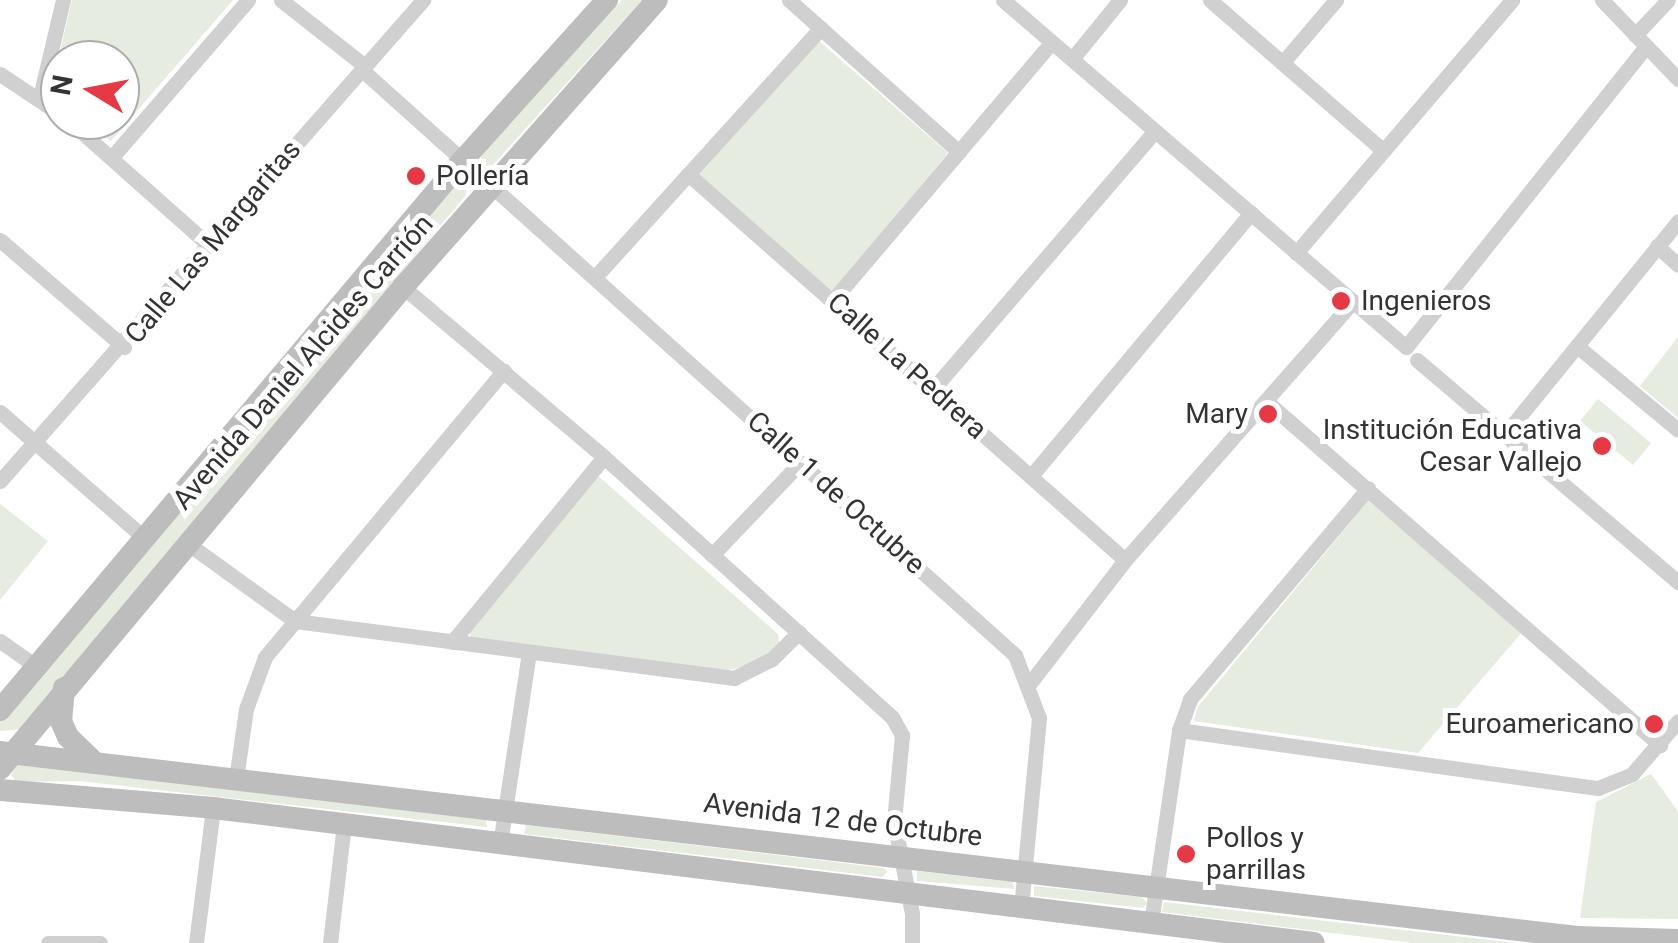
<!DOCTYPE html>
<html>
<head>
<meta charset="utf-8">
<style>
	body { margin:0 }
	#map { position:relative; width:1678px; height:943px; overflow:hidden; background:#fff; font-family:Roboto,sans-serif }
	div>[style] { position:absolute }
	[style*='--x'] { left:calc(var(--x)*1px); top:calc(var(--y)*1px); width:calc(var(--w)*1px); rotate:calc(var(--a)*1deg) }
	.green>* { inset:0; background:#e6ecdf }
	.street>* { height:15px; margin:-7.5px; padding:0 7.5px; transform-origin:7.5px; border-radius:7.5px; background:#d0d0d0 }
	.secondary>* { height:22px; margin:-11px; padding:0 11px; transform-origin:11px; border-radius:11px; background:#bdbdbd }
	.dots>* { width:28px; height:28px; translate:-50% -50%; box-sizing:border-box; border:5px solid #fff; border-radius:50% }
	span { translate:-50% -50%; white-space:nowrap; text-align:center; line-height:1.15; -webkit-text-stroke:10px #fff; paint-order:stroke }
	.poi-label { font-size:28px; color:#333 }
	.left { translate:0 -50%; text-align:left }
	.right { translate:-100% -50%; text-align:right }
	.street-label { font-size:28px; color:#333 }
	.north { position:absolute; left:40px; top:40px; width:100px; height:100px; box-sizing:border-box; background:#fff; border:2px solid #adadad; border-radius:50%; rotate:280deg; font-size:28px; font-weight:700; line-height:40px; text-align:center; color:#333 }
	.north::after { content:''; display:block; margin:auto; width:35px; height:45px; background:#e63946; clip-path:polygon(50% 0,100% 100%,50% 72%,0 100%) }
</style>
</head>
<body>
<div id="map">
	<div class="green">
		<div style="clip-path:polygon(72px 0,233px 0,111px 141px,83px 120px,120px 120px,120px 60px,60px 60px,60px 102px,50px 94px)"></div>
		<div style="clip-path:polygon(622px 0,642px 0,490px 168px,482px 166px,481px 155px)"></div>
		<div style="clip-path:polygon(819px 41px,948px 153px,831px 294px,698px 176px)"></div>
		<div style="clip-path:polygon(458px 182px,467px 182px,466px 195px,20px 729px,0 731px,0 720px)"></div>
		<div style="clip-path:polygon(1678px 337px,1678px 418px,1640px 386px)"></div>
		<div style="clip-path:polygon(1598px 399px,1651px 443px,1633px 465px,1580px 421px)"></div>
		<div style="clip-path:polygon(596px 474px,778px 634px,779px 643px,760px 662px,725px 671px,471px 641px,469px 627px)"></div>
		<div style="clip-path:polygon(1368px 501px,1524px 630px,1418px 753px,1194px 721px,1197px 708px)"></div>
		<div style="clip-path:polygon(0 504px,48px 541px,0 600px)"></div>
		<div style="clip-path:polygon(18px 764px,486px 820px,487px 827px,79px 781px,16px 782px,11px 775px)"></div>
		<div style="clip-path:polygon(1651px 774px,1678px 811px,1678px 919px,1580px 918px,1596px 802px)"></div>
		<div style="clip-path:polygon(526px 825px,884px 868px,887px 872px,882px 877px,524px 834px)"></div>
		<div style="clip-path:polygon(917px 871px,1012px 882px,1015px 889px,917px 881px)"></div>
		<div style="clip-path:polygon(1034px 886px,1142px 897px,1147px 903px,1143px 908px,1034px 896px)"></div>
		<div style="clip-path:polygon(1164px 902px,1515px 943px,1413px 943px,1162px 912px)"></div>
	</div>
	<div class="street">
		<div style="--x:281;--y:0;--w:107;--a:38.2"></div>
		<div style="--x:789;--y:0;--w:228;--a:41.8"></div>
		<div style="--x:1003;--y:0;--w:532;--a:40.73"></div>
		<div style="--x:1406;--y:347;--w:385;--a:-51.4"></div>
		<div style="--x:1210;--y:0;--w:230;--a:41"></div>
		<div style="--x:1602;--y:0;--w:110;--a:46.1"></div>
		<div style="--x:1635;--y:35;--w:48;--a:-46.7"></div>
		<div style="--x:1072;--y:59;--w:76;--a:-50.9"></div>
		<div style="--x:1283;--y:62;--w:82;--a:-49.5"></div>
		<div style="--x:362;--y:70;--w:877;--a:41.86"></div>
		<div style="--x:1015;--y:655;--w:67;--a:69.1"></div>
		<div style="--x:1039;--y:718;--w:190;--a:95.4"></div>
		<div style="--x:0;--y:74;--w:72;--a:33.7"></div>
		<div style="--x:40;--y:97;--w:100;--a:-76.7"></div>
		<div style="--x:68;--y:120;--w:188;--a:41.6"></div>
		<div style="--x:112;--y:157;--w:208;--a:-49.1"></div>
		<div style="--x:688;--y:174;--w:583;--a:41.45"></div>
		<div style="--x:0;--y:240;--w:164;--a:40.8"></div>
		<div style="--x:1657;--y:246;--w:28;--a:42"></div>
		<div style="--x:1296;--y:253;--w:333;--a:-49.5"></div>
		<div style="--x:595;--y:277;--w:336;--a:-47.8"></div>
		<div style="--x:403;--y:287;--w:263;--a:40.2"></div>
		<div style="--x:604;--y:457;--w:388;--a:42.1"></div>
		<div style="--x:892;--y:717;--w:21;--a:61"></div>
		<div style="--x:902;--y:735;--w:86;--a:95.3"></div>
		<div style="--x:894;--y:821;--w:95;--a:79"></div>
		<div style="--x:912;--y:914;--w:29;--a:90"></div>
		<div style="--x:833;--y:300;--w:338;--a:-49.7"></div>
		<div style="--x:1577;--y:346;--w:131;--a:39.7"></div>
		<div style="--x:1417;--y:360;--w:343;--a:40.4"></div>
		<div style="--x:933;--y:389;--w:340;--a:-49.3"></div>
		<div style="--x:1267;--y:402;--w:522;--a:41.11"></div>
		<div style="--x:0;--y:412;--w:189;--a:41.1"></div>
		<div style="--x:1506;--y:433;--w:273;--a:-50.9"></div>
		<div style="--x:1031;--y:476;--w:343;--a:-50.1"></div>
		<div style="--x:0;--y:481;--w:641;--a:-48.67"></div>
		<div style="--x:187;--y:543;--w:133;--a:35.8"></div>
		<div style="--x:295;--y:621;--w:443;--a:7.4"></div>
		<div style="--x:734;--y:678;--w:42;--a:-26.6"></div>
		<div style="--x:772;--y:659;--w:38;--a:-45"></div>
		<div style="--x:712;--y:555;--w:127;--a:-46.3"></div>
		<div style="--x:0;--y:641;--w:45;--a:35.1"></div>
		<div style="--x:452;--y:642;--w:239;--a:-50.6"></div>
		<div style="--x:1030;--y:683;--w:155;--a:-52.3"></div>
		<div style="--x:1125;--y:560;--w:345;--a:-48.6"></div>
		<div style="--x:1179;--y:730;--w:423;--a:7.9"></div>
		<div style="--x:1598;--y:788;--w:37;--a:-22"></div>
		<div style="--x:1632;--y:774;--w:70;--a:-49"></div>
		<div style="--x:236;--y:779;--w:71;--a:-81.9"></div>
		<div style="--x:246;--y:709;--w:55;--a:-69.9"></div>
		<div style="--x:265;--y:657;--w:373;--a:-50.2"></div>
		<div style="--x:500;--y:844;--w:193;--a:-81.4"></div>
		<div style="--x:1151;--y:923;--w:195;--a:-81.7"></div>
		<div style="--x:1179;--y:730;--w:33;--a:-70"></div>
		<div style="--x:1190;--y:699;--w:276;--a:-49.8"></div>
		<div style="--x:48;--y:943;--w:52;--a:0"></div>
		<div style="--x:196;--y:943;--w:136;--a:-82.8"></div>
		<div style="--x:330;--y:943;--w:120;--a:-83.3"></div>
	</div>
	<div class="secondary">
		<div style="--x:64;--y:688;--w:33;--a:95"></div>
		<div style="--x:61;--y:721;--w:17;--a:66"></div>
		<div style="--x:68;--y:737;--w:36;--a:44"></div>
		<div style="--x:0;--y:710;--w:718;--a:-49.92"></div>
		<div style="--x:462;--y:161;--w:217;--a:-48"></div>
		<div style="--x:0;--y:752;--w:1588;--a:6.69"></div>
		<div style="--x:1577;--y:937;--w:101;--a:1.7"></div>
		<div style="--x:0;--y:769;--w:628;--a:-50.1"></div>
		<div style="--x:403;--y:287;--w:383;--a:-48.5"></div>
		<div style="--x:0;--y:790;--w:214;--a:4.8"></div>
		<div style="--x:213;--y:808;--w:1109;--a:6.99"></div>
	</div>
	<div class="dots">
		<div style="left:416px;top:176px;background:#e63946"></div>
		<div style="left:1341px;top:301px;background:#e63946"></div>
		<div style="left:1268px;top:414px;background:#e63946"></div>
		<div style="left:1602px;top:446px;background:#e63946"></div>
		<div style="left:1654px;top:724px;background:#e63946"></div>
		<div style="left:1186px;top:854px;background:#e63946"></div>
	</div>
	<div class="poi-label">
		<span class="left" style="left:436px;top:176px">Pollería</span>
		<span class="left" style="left:1361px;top:301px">Ingenieros</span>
		<span class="right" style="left:1248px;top:414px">Mary</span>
		<span class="right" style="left:1582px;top:446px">Institución Educativa<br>Cesar Vallejo</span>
		<span class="right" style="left:1634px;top:724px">Euroamericano</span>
		<span class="left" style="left:1206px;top:854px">Pollos y<br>parrillas</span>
	</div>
	<div class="street-label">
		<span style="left:213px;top:242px;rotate:-50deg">Calle Las Margaritas</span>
		<span style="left:303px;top:362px;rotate:-49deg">Avenida Daniel Alcides Carrión</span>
		<span style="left:907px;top:366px;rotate:42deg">Calle La Pedrera</span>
		<span style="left:836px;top:493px;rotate:42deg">Calle 1 de Octubre</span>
		<span style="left:843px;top:820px;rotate:7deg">Avenida 12 de Octubre</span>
	</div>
	<div class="north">N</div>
</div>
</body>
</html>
